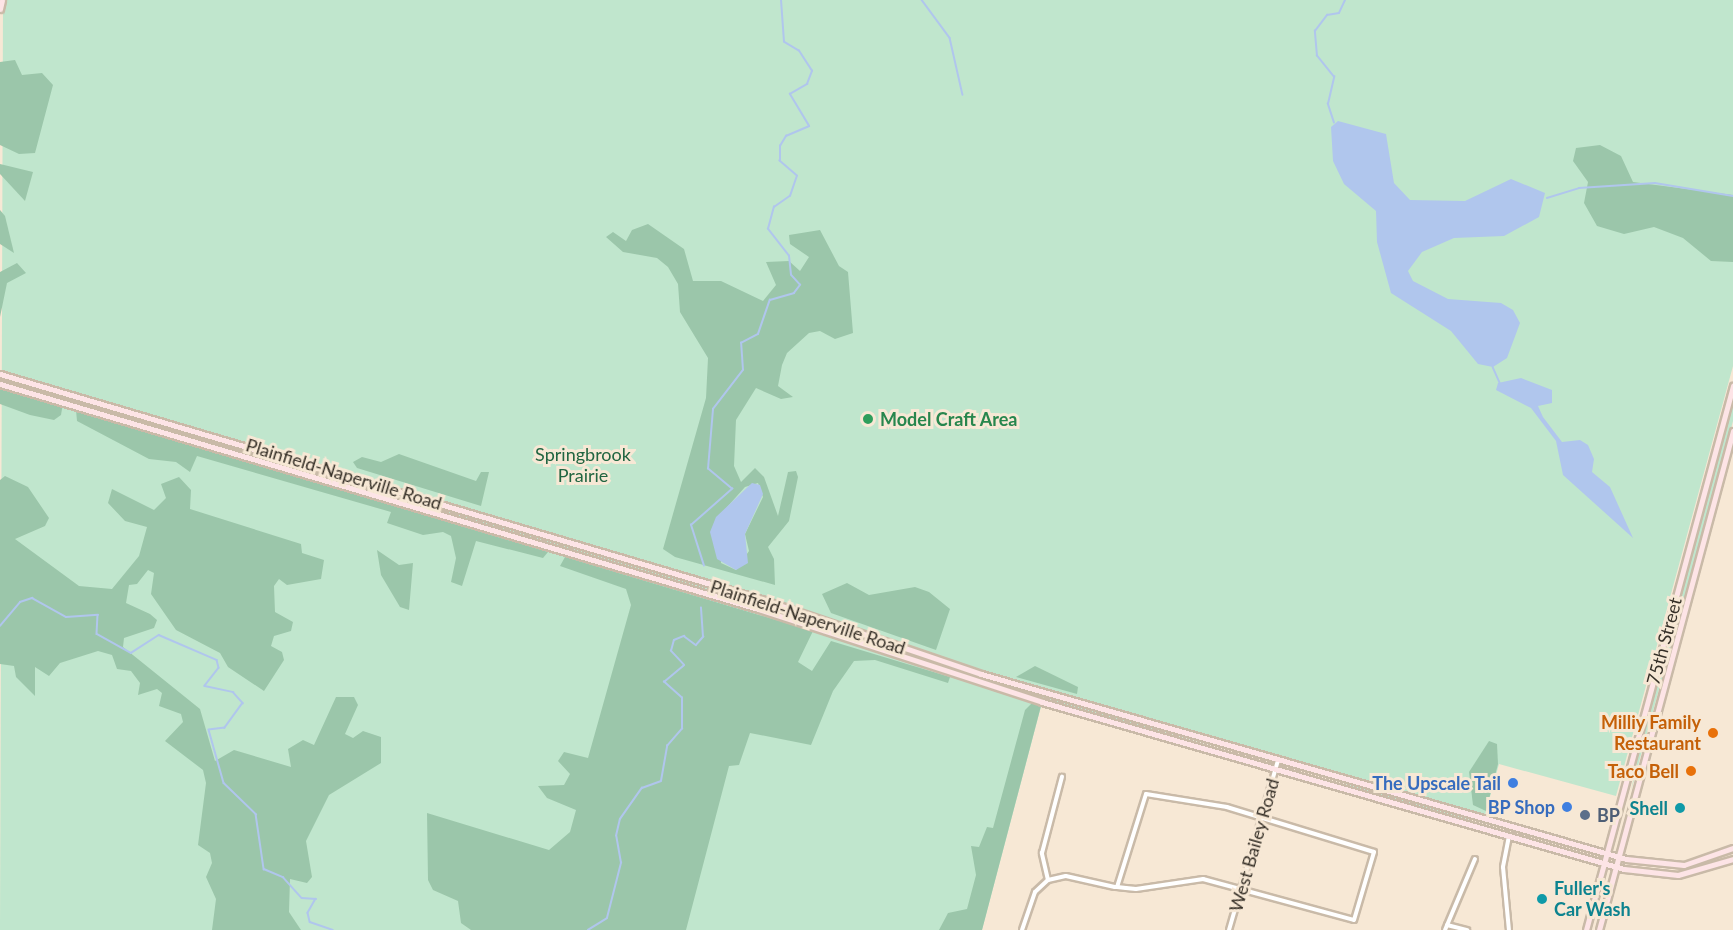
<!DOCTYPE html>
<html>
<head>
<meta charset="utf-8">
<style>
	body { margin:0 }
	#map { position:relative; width:1733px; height:930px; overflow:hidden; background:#f7e8d5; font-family:Lato,sans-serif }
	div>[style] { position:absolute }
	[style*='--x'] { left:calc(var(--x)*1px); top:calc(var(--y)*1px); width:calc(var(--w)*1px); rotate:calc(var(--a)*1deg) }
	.green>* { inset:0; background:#c0e6cd }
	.forest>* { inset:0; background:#9bc6aa }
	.water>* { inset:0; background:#b0c6ed }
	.stream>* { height:1.5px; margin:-0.75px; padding:0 0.75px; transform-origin:0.75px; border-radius:0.75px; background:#b0c6ed }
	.roads { filter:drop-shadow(2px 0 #c9baa8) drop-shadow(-2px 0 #c9baa8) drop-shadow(0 2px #c9baa8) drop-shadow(0 -2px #c9baa8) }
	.street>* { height:4px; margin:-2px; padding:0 2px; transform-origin:2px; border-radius:2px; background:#fff }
	.secondary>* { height:5px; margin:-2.5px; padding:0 2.5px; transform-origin:2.5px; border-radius:2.5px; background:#fde4e6 }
	.dots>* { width:16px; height:16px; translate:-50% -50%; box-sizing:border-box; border:3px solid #f7e8d5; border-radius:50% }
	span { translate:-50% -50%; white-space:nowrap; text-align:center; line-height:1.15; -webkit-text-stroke:6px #f7e8d5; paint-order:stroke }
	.leisure-label { font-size:18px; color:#27864d; font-weight:700 }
	.left { translate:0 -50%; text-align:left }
	.park-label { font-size:18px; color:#216541 }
	.street-label { font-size:18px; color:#363028 }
	.food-label { font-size:18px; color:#c56008; font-weight:700 }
	.right { translate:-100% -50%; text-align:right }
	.shop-label { font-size:18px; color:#366cbe; font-weight:700 }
	.culture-label { font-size:18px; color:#0d838f; font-weight:700 }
	.service-label { font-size:18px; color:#4e5e75; font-weight:700 }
</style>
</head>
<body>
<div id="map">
	<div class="green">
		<div style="clip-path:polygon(3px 0,1733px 0,1733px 366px,1616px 796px,1499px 764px,1485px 815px,1045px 690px,1044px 696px,1265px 762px,1043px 699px,982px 930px,0 930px)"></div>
		<div style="clip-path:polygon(1733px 396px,1733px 421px,1631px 791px,1648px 709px)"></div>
		<div style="clip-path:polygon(1333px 782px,1367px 788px,1471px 818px,1470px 820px)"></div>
	</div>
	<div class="forest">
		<div style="clip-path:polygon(15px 60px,22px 75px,42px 73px,53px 85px,35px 153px,19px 154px,0 145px,0 62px)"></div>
		<div style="clip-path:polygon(1600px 145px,1621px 156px,1633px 182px,1733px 195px,1733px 262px,1711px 261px,1683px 238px,1654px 227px,1624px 234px,1597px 226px,1584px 203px,1588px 182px,1573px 161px,1576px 148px)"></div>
		<div style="clip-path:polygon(0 164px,33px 172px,25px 201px,0 174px)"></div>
		<div style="clip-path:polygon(0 210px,5px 216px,14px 253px,0 244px)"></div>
		<div style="clip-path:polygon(evenodd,648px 224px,684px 249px,693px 281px,721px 281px,763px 301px,776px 285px,766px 262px,789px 261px,800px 271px,809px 257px,790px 244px,789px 235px,820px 230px,839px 266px,848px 272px,853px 333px,835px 339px,820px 331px,809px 333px,787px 353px,782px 365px,778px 386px,793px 397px,781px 399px,756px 388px,736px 420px,734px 466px,741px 482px,755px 468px,764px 477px,778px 516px,788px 472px,796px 471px,798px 477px,789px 521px,768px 547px,774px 559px,775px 585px,675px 557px,663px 549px,706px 398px,708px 358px,680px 312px,678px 284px,668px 267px,657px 258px,623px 252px,606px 237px,613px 232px,626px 241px,632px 230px,648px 224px,758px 483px,763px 497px,745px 534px,749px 551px,736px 570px,721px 563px,720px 515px,745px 487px,758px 483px)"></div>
		<div style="clip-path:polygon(17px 263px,26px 273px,7px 283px,0 317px,0 272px)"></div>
		<div style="clip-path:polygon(0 386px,63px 403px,61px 415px,54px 420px,30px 415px,0 404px)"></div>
		<div style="clip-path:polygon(76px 410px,166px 438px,548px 552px,543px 558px,476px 541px,462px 586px,451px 582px,456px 558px,451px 536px,443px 532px,423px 535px,387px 523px,391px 512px,197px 456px,190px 472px,176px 462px,149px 459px,77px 421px)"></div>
		<div style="clip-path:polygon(399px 454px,476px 481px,481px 472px,489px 472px,481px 506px,357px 468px,353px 462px,362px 457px,381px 462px)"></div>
		<div style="clip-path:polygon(5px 476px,28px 487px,49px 518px,45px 526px,15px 539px,79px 586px,112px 589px,139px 556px,147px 527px,125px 521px,108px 503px,112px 489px,154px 510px,166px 498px,161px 484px,179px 477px,191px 490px,190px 509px,301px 544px,302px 553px,324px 560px,321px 579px,287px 585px,279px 579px,274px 586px,275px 612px,293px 622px,291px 631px,274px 636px,271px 646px,282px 652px,284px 660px,264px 691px,228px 667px,220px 653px,176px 630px,151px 594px,154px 573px,148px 570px,137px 584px,129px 585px,126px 603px,150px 614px,157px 620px,154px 628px,124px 638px,123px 647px,200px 709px,215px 761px,234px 750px,291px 767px,288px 749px,303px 740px,314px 745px,336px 697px,354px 697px,358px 705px,345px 734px,353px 738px,363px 731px,381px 737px,381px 763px,329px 795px,306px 841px,312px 877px,307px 883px,290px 879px,289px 912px,301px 930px,212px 930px,216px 899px,206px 877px,212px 863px,210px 853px,198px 845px,206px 783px,203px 770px,165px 741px,183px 722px,181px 714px,159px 706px,162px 693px,157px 689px,138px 695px,140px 683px,131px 671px,117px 669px,112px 655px,98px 651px,60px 663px,49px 676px,35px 667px,35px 696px,16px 677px,14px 666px,0 664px,0 480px)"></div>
		<div style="clip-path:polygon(377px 550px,399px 565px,413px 563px,409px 610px,400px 607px,381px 575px)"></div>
		<div style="clip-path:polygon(565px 557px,813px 631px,798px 662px,812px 671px,831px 641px,950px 677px,948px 683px,875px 660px,854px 661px,833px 691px,811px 745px,750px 733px,739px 765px,729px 766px,686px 930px,471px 930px,461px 923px,458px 901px,433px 890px,428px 880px,427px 813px,549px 850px,570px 832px,576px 810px,547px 798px,538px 786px,564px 785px,570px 774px,558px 761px,564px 752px,588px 758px,631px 605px,626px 589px,560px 566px)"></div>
		<div style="clip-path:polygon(847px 583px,869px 595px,915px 587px,929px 592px,950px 609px,936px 650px,831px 613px,822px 594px)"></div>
		<div style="clip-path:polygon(1035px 666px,1078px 687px,1077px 694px,1016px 677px)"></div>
		<div style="clip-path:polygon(1032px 703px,1041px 706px,982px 930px,939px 930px,948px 913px,967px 909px,976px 875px,971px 846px,979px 847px,987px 827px,993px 828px,1025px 710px)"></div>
		<div style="clip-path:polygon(1489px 741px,1497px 744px,1498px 764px,1486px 811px,1473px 805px,1469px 772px)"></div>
	</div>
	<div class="water">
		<div style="clip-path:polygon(1338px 121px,1386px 134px,1394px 183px,1410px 200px,1465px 201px,1511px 179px,1545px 193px,1539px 217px,1504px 236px,1454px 238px,1422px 252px,1408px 271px,1413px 281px,1448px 299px,1501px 303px,1513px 310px,1520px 323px,1507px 358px,1493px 367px,1478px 364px,1451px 331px,1391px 293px,1377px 242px,1376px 211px,1344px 184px,1333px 161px,1331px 127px)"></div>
		<div style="clip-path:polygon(1521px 378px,1552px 390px,1552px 403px,1538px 406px,1543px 417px,1562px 442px,1580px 440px,1588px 445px,1594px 459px,1592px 472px,1610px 487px,1633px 538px,1563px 475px,1556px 441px,1531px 408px,1496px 390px,1498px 383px)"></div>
		<div style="clip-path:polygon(752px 483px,760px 485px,763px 494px,745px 534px,748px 563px,736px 570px,717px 559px,710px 532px,716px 517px)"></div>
	</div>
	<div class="stream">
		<div style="--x:922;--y:0;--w:47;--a:53.6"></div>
		<div style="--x:950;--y:38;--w:58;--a:77.2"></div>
		<div style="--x:1334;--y:123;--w:20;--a:-108"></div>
		<div style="--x:1328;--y:104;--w:28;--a:-77"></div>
		<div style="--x:1334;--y:77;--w:27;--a:-129"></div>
		<div style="--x:1317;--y:56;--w:25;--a:-95"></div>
		<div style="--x:1315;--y:31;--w:20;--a:-53"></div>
		<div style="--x:1327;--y:15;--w:12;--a:-9"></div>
		<div style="--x:1339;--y:13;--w:14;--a:-65"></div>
		<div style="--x:1547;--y:198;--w:34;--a:-17"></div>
		<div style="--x:1579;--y:188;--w:76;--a:-3.8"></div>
		<div style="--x:1655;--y:183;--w:79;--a:9.5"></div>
		<div style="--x:1493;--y:367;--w:17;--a:66"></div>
		<div style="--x:704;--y:566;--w:43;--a:-107.6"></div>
		<div style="--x:691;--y:525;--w:55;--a:-41.3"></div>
		<div style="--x:732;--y:489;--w:31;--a:-140"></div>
		<div style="--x:708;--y:469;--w:60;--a:-85.2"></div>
		<div style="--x:713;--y:409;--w:49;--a:-52.4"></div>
		<div style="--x:743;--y:370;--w:27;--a:-94"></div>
		<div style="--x:741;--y:343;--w:19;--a:-28"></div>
		<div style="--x:758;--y:334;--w:36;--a:-71"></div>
		<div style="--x:770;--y:300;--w:25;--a:-16"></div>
		<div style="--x:794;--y:293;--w:10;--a:-53"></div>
		<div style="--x:800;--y:285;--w:13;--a:-132"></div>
		<div style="--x:791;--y:275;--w:19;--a:-96"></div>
		<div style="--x:789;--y:256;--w:34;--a:-128"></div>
		<div style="--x:768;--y:229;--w:23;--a:-75"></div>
		<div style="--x:774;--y:207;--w:19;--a:-35"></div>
		<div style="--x:790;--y:196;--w:21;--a:-71"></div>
		<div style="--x:797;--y:176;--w:23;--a:-139"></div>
		<div style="--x:780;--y:161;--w:15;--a:-90"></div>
		<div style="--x:780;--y:146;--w:12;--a:-59"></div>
		<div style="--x:786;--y:136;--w:25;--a:-23"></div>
		<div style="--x:809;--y:126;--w:37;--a:-121"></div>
		<div style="--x:790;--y:94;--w:20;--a:-30"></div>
		<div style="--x:807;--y:84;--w:14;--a:-69"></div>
		<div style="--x:812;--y:71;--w:24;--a:-123"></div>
		<div style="--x:799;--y:51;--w:17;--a:-149"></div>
		<div style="--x:784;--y:42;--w:42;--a:-94.1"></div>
		<div style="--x:0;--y:626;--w:31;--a:-50"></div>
		<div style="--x:20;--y:602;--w:13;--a:-18"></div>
		<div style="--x:32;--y:598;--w:39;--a:29"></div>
		<div style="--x:66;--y:617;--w:32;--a:-4"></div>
		<div style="--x:98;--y:615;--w:19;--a:93"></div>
		<div style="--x:97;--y:634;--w:39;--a:29"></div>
		<div style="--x:131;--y:653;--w:33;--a:-33"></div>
		<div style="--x:159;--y:635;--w:63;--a:23.3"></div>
		<div style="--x:217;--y:660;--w:8;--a:76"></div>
		<div style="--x:219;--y:668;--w:23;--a:128"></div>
		<div style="--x:205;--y:686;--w:29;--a:12"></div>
		<div style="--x:233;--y:692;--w:15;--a:48"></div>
		<div style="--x:243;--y:703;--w:31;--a:126"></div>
		<div style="--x:225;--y:728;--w:16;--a:173"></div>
		<div style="--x:209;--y:730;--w:55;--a:74.2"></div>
		<div style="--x:224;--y:783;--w:45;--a:44.1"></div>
		<div style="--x:256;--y:814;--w:56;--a:81.7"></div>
		<div style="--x:264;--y:869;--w:21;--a:23"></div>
		<div style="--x:283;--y:877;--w:28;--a:48"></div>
		<div style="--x:302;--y:898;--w:14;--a:4"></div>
		<div style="--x:316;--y:899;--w:16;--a:120"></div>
		<div style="--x:308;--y:913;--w:9;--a:77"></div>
		<div style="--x:310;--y:922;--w:24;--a:19"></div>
		<div style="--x:588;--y:930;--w:22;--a:-32"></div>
		<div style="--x:607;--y:918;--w:57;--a:-75.7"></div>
		<div style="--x:621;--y:863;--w:27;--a:-100"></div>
		<div style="--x:616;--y:836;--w:17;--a:-77"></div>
		<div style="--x:620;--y:819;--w:38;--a:-55"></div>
		<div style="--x:642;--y:788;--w:20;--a:-20"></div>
		<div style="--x:661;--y:781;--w:36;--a:-80"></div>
		<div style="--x:667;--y:746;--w:23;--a:-49"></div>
		<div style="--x:682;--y:729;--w:31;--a:-90"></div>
		<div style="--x:682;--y:698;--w:24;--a:-138"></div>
		<div style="--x:664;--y:682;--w:26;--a:-40"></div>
		<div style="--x:684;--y:665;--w:19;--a:-133"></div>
		<div style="--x:671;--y:651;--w:11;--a:-75"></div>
		<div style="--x:674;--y:640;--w:11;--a:-22"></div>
		<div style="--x:684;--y:636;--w:15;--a:37"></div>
		<div style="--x:696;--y:645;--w:11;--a:-49"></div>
		<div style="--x:703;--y:637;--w:29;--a:-94"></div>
	</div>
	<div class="roads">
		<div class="street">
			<div style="--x:1509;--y:836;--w:32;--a:101"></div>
			<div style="--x:1503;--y:867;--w:63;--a:84.6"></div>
			<div style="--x:1048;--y:880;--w:28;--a:-103"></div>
			<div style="--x:1042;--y:853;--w:79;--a:-75.3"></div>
			<div style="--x:1447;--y:925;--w:21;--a:14"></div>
			<div style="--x:1022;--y:930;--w:40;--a:-71.1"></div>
			<div style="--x:1035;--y:892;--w:18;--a:-43"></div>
			<div style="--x:1048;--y:880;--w:18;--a:-13"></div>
			<div style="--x:1066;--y:876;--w:50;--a:12.7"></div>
			<div style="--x:1115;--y:887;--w:2;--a:0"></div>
			<div style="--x:1117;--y:887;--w:9;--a:6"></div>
			<div style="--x:1126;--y:888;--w:10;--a:6"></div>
			<div style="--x:1136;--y:889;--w:68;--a:-8.5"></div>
			<div style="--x:1203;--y:879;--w:156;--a:15.2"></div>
			<div style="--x:1354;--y:920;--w:71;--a:-73.6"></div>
			<div style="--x:1374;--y:852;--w:154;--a:-163"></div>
			<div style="--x:1227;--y:807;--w:82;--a:-170.9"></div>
			<div style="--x:1146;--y:794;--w:97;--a:107.3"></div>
			<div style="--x:1229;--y:930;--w:177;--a:-73.9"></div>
			<div style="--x:1445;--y:930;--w:77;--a:-67.1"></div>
		</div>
		<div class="secondary">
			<div style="--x:0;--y:9;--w:9;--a:-77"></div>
			<div style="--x:0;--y:374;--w:794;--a:16.47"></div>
			<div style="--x:761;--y:599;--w:232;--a:18.8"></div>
			<div style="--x:981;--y:674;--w:671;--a:16"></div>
			<div style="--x:1626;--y:859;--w:58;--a:5.9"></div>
			<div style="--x:1684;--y:865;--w:52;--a:-19.1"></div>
			<div style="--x:0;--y:384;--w:791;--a:16.53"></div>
			<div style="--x:758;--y:609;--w:299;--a:18.1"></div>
			<div style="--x:1042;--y:702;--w:605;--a:16.01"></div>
			<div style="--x:1624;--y:869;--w:54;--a:6.3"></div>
			<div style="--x:1678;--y:875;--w:57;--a:-16.2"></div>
			<div style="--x:1586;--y:930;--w:564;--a:-74.88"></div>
			<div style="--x:1599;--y:930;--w:517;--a:-74.97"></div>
		</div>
	</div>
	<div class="dots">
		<div style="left:868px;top:419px;background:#2e9e5b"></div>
		<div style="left:1713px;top:733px;background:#e8710a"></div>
		<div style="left:1691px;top:771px;background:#e8710a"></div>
		<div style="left:1513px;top:783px;background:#3f7fe0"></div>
		<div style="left:1567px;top:807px;background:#3f7fe0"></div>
		<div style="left:1680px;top:808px;background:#0f9aa8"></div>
		<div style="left:1585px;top:815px;background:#5c6f8a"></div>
		<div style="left:1542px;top:899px;background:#0f9aa8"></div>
	</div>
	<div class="leisure-label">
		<span class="left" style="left:880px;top:419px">Model Craft Area</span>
	</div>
	<div class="park-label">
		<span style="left:583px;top:465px">Springbrook<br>Prairie</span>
	</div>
	<div class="street-label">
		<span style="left:344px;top:474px;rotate:17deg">Plainfield-Naperville Road</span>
		<span style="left:808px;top:617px;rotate:18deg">Plainfield-Naperville Road</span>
		<span style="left:1664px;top:641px;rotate:-75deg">75th Street</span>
		<span style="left:1254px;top:845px;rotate:-74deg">West Bailey Road</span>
	</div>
	<div class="food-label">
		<span class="right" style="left:1701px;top:733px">Milliy Family<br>Restaurant</span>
		<span class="right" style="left:1679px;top:771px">Taco Bell</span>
	</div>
	<div class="shop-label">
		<span class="right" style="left:1501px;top:783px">The Upscale Tail</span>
		<span class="right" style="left:1555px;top:807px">BP Shop</span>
	</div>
	<div class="culture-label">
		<span class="right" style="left:1668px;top:808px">Shell</span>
		<span class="left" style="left:1554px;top:899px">Fuller's<br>Car Wash</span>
	</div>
	<div class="service-label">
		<span class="left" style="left:1597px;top:815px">BP</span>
	</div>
</div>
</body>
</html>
